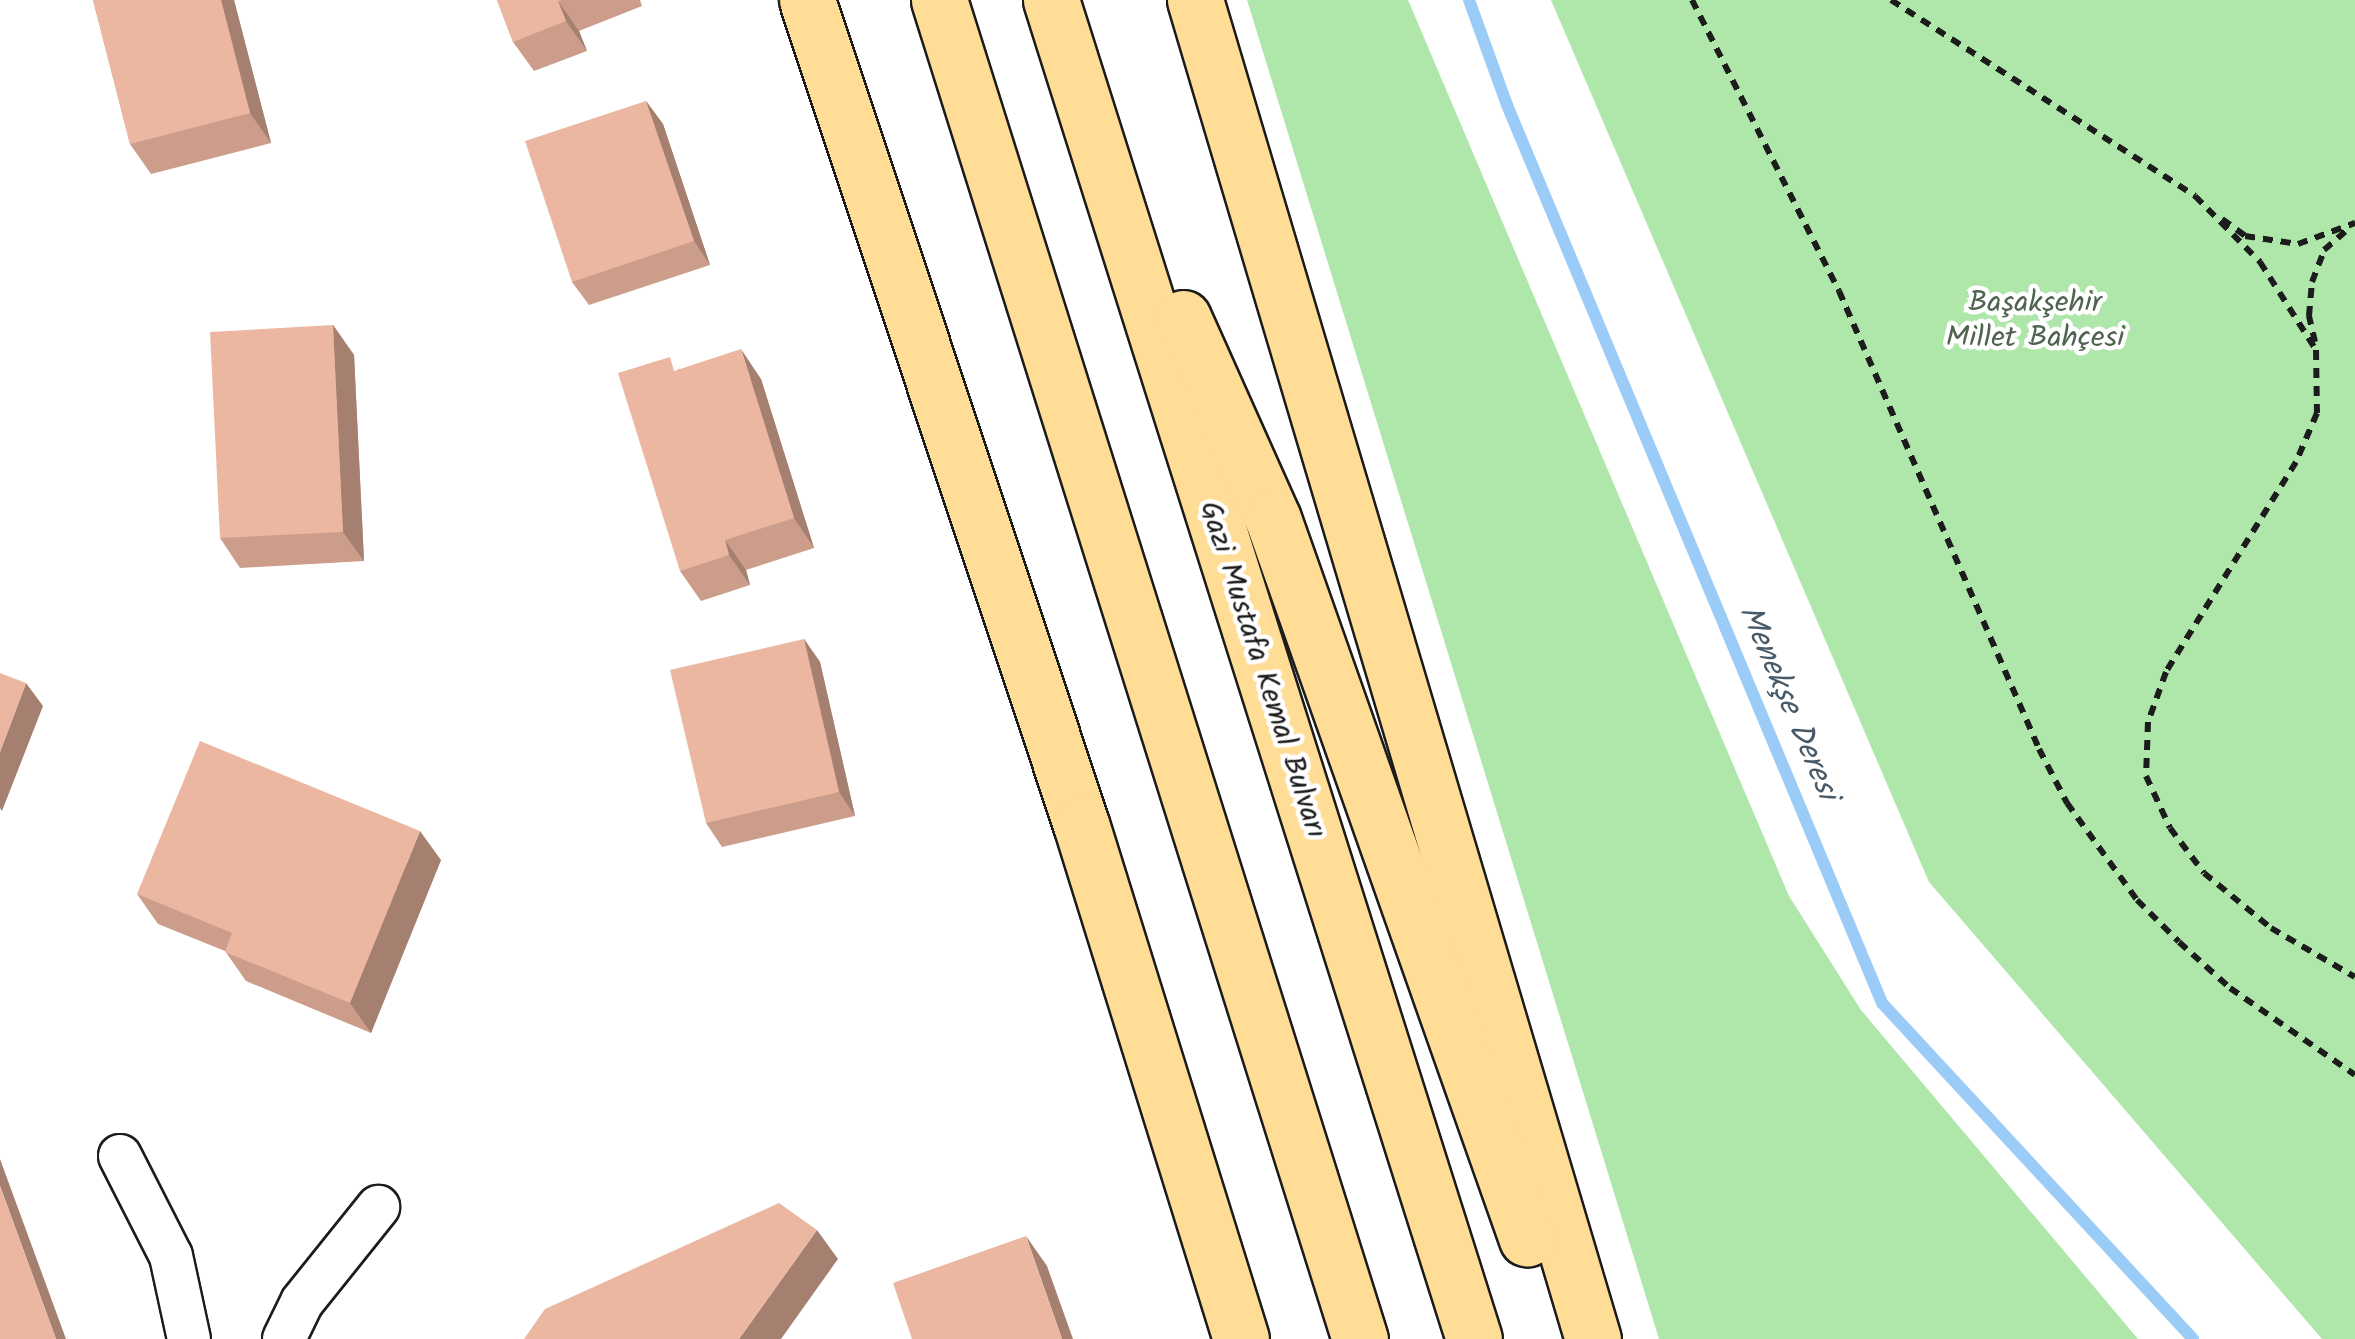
<!DOCTYPE html>
<html>
<head>
<meta charset="utf-8">
<style>
	body { margin:0 }
	#map { position:relative; width:2355px; height:1339px; overflow:hidden; background:#fff; font-family:Kalam,sans-serif }
	div>[style] { position:absolute }
	[style*='--x'] { left:calc(var(--x)*1px); top:calc(var(--y)*1px); width:calc(var(--w)*1px); rotate:calc(var(--a)*1deg) }
	.green>* { inset:0; background:#afe7aa }
	.stream>* { height:12px; margin:-6px; padding:0 6px; transform-origin:6px; border-radius:6px; background:#9bccf7 }
	.path>* { height:6px; margin-top:-3px; transform-origin:0; background:repeating-linear-gradient(90deg,#1c1c1c 0 10px,transparent 0 18px) }
	.roads { filter:drop-shadow(2px 0 #1c1c1c) drop-shadow(-2px 0 #1c1c1c) drop-shadow(0 2px #1c1c1c) drop-shadow(0 -2px #1c1c1c) }
	.street>* { height:42px; margin:-21px; padding:0 21px; transform-origin:21px; border-radius:21px; background:#fff }
	.highway>* { height:55px; margin:-27.5px; padding:0 27.5px; transform-origin:27.5px; border-radius:27.5px; background:#ffdd96 }
	.wall>* { inset:0; background:#cb9d8a }
	.shaded-wall>* { inset:0; background:#a58070 }
	.building>* { inset:0; background:#ecb7a0 }
	span { translate:-50% -50%; white-space:nowrap; text-align:center; line-height:1.15; -webkit-text-stroke:9px #fff; paint-order:stroke }
	.park-label { font-size:30px; color:#4f634e }
	.street-label { font-size:30px; color:#1c1c1c }
	.water-label { font-size:32px; color:#485a69; font-style:italic }
</style>
</head>
<body>
<div id="map">
	<div class="green">
		<div style="clip-path:polygon(1247px 0,1408px 0,1789px 896px,1861px 1010px,2138px 1339px,1659px 1339px)"></div>
		<div style="clip-path:polygon(1551px 0,2355px 0,2355px 1339px,2322px 1339px,1929px 882px)"></div>
	</div>
	<div class="stream">
		<div style="--x:1469;--y:0;--w:112;--a:70.1"></div>
		<div style="--x:1507;--y:105;--w:973;--a:67.33"></div>
		<div style="--x:1882;--y:1003;--w:458;--a:47.2"></div>
	</div>
	<div class="path">
		<div style="--x:1692;--y:0;--w:326;--a:63.2"></div>
		<div style="--x:1839;--y:291;--w:500;--a:66.4"></div>
		<div style="--x:2039;--y:749;--w:61;--a:62.6"></div>
		<div style="--x:2067;--y:803;--w:120;--a:54.2"></div>
		<div style="--x:2137;--y:900;--w:59;--a:45"></div>
		<div style="--x:2179;--y:942;--w:69;--a:42"></div>
		<div style="--x:2230;--y:988;--w:152;--a:34.8"></div>
		<div style="--x:1891;--y:0;--w:362;--a:32.8"></div>
		<div style="--x:2195;--y:196;--w:93;--a:45.4"></div>
		<div style="--x:2260;--y:262;--w:104;--a:57.5"></div>
		<div style="--x:2316;--y:350;--w:63;--a:89.1"></div>
		<div style="--x:2317;--y:413;--w:53;--a:113.2"></div>
		<div style="--x:2296;--y:462;--w:247;--a:121.8"></div>
		<div style="--x:2166;--y:672;--w:53;--a:109.8"></div>
		<div style="--x:2148;--y:722;--w:54;--a:92.1"></div>
		<div style="--x:2146;--y:776;--w:57;--a:65.2"></div>
		<div style="--x:2170;--y:828;--w:56;--a:52.9"></div>
		<div style="--x:2204;--y:873;--w:87;--a:39.4"></div>
		<div style="--x:2271;--y:928;--w:97;--a:30.3"></div>
		<div style="--x:2222;--y:219;--w:29;--a:36"></div>
		<div style="--x:2245;--y:236;--w:54;--a:8.6"></div>
		<div style="--x:2298;--y:244;--w:61;--a:-20.2"></div>
		<div style="--x:2315;--y:342;--w:27;--a:-103"></div>
		<div style="--x:2309;--y:316;--w:34;--a:-85"></div>
		<div style="--x:2312;--y:282;--w:34;--a:-69"></div>
		<div style="--x:2324;--y:250;--w:28;--a:-41"></div>
	</div>
	<div class="roads">
		<div class="street">
			<div style="--x:120;--y:1156;--w:112;--a:63"></div>
			<div style="--x:171;--y:1256;--w:85;--a:77.8"></div>
			<div style="--x:284;--y:1339;--w:41;--a:-64.1"></div>
			<div style="--x:302;--y:1302;--w:122;--a:-51.3"></div>
		</div>
		<div class="highway">
			<div style="--x:807;--y:0;--w:868;--a:71.61"></div>
			<div style="--x:1081;--y:824;--w:539;--a:72.74"></div>
			<div style="--x:939;--y:0;--w:1404;--a:72.55"></div>
			<div style="--x:1051;--y:0;--w:1404;--a:72.47"></div>
			<div style="--x:1195;--y:0;--w:1397;--a:73.45"></div>
			<div style="--x:1183;--y:318;--w:220;--a:65.9"></div>
			<div style="--x:1273;--y:519;--w:763;--a:70.57"></div>
		</div>
	</div>
	<div class="wall">
		<div style="clip-path:polygon(93px 0,234px 0,271px 143px,151px 174px,130px 144px)"></div>
		<div style="clip-path:polygon(497px 0,640px 0,642px 6px,579px 31px,587px 51px,534px 71px,513px 42px)"></div>
		<div style="clip-path:polygon(646px 101px,663px 124px,710px 265px,589px 305px,572px 282px)"></div>
		<div style="clip-path:polygon(333px 325px,354px 355px,364px 561px,240px 568px,220px 538px)"></div>
		<div style="clip-path:polygon(678px 369px,761px 379px,814px 548px,746px 570px,750px 585px,701px 601px,680px 571px)"></div>
		<div style="clip-path:polygon(804px 639px,820px 662px,855px 816px,722px 847px,706px 823px)"></div>
		<div style="clip-path:polygon(441px 860px,371px 1033px,246px 981px,225px 951px,158px 924px,137px 894px)"></div>
	</div>
	<div class="shaded-wall">
		<div style="clip-path:polygon(221px 0,234px 0,271px 143px,250px 113px)"></div>
		<div style="clip-path:polygon(558px 1px,579px 31px,587px 51px,566px 21px)"></div>
		<div style="clip-path:polygon(646px 101px,663px 124px,710px 265px,694px 241px)"></div>
		<div style="clip-path:polygon(333px 325px,354px 355px,364px 561px,343px 532px)"></div>
		<div style="clip-path:polygon(741px 349px,761px 379px,814px 548px,794px 518px)"></div>
		<div style="clip-path:polygon(725px 540px,746px 570px,750px 585px,729px 555px)"></div>
		<div style="clip-path:polygon(804px 639px,820px 662px,855px 816px,839px 792px)"></div>
		<div style="clip-path:polygon(26px 683px,43px 706px,2px 811px,0 808px,0 752px)"></div>
		<div style="clip-path:polygon(420px 831px,441px 860px,371px 1033px,350px 1003px)"></div>
		<div style="clip-path:polygon(0 1159px,66px 1339px,56px 1339px,0 1186px)"></div>
		<div style="clip-path:polygon(817px 1230px,838px 1259px,781px 1339px,739px 1339px)"></div>
		<div style="clip-path:polygon(1026px 1236px,1047px 1266px,1073px 1339px,1062px 1339px)"></div>
	</div>
	<div class="building">
		<div style="clip-path:polygon(93px 0,221px 0,250px 113px,130px 144px)"></div>
		<div style="clip-path:polygon(497px 0,561px 0,558px 1px,566px 21px,513px 42px)"></div>
		<div style="clip-path:polygon(646px 101px,694px 241px,572px 282px,525px 141px)"></div>
		<div style="clip-path:polygon(333px 325px,343px 532px,220px 538px,210px 332px)"></div>
		<div style="clip-path:polygon(741px 349px,794px 518px,725px 540px,729px 555px,680px 571px,618px 373px,670px 357px,674px 371px)"></div>
		<div style="clip-path:polygon(804px 639px,839px 792px,706px 823px,670px 670px)"></div>
		<div style="clip-path:polygon(0 673px,26px 683px,0 752px)"></div>
		<div style="clip-path:polygon(200px 741px,420px 831px,350px 1003px,225px 952px,232px 933px,137px 894px)"></div>
		<div style="clip-path:polygon(0 1186px,56px 1339px,0 1339px)"></div>
		<div style="clip-path:polygon(779px 1203px,817px 1230px,739px 1339px,524px 1339px,545px 1309px)"></div>
		<div style="clip-path:polygon(1026px 1236px,1062px 1339px,912px 1339px,893px 1283px)"></div>
	</div>
	<div class="park-label">
		<span style="left:2035px;top:320px">Başakşehir<br>Millet Bahçesi</span>
	</div>
	<div class="street-label">
		<span style="left:1262px;top:670px;rotate:72deg">Gazi Mustafa Kemal Bulvarı</span>
	</div>
	<div class="water-label">
		<span style="left:1787px;top:703px;rotate:67deg">Menekşe Deresi</span>
	</div>
</div>
</body>
</html>
